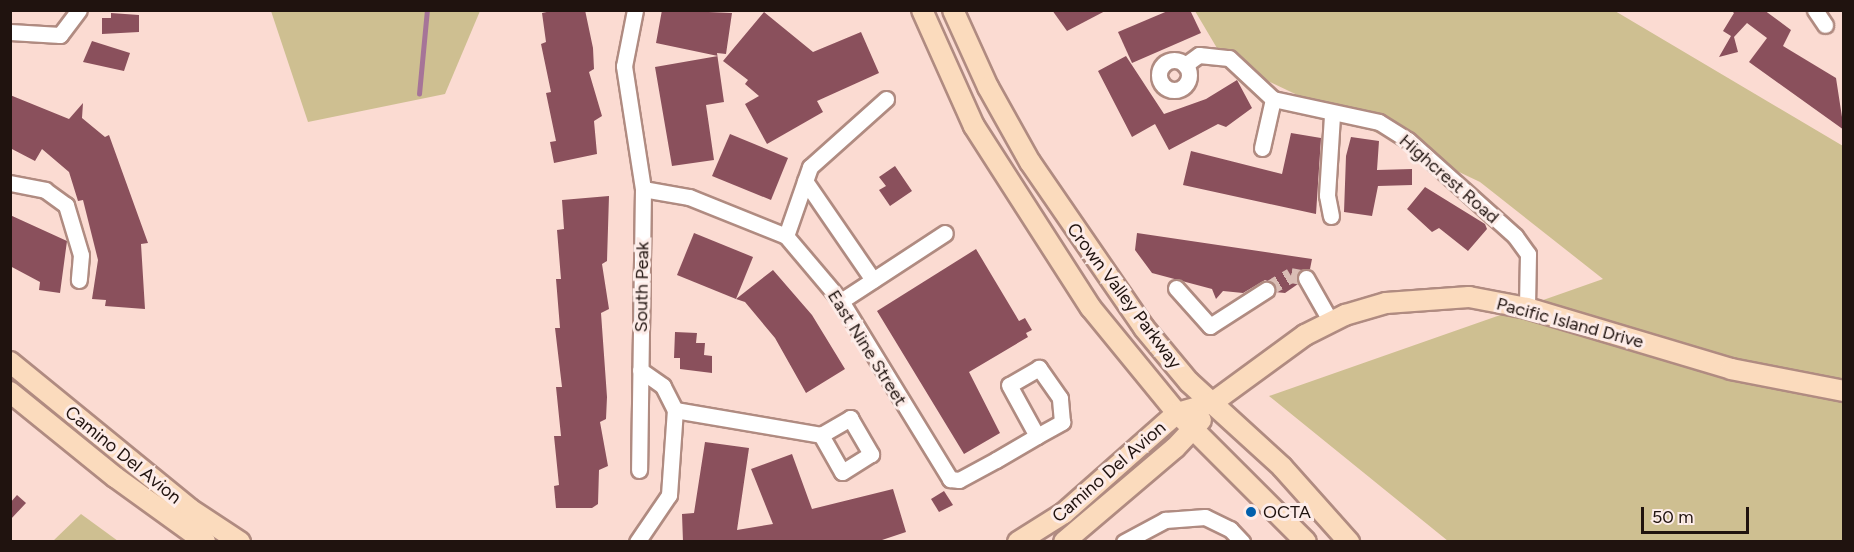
<!DOCTYPE html>
<html>
<head>
<meta charset="utf-8">
<style>
	body { margin:0 }
	#map { position:relative; width:1854px; height:552px; overflow:hidden; background:#fbdbd2; font-family:Figtree,sans-serif }
	div>[style] { position:absolute }
	[style*='--x'] { left:calc(var(--x)*1px); top:calc(var(--y)*1px); width:calc(var(--w)*1px); rotate:calc(var(--a)*1deg) }
	.green>* { inset:0; background:#cebf91 }
	.stream>* { height:4.5px; margin:-2.25px; padding:0 2.25px; transform-origin:2.25px; border-radius:2.25px; background:#a67498 }
	.building>* { inset:0; background:#8a505c }
	.minor-tunnel>* { height:15px; margin-top:-7.5px; transform-origin:0; background:repeating-linear-gradient(90deg,#dabdb5 0 15px,transparent 0 23px) }
	.roads { filter:drop-shadow(2px 0 #b08b81) drop-shadow(-2px 0 #b08b81) drop-shadow(0 2px #b08b81) drop-shadow(0 -2px #b08b81) }
	.minor>* { height:15px; margin:-7.5px; padding:0 7.5px; transform-origin:7.5px; border-radius:7.5px; background:#fff }
	.minor>.ring { margin:-7.5px; padding:0; box-sizing:content-box; background:none; border:15px solid #fff; border-radius:50% }
	.major>* { height:20px; margin:-10px; padding:0 10px; transform-origin:10px; border-radius:10px; background:#fbdbbd }
	.dots>* { width:16px; height:16px; translate:-50% -50%; box-sizing:border-box; border:3px solid #fdece8; border-radius:50% }
	span { translate:-50% -50%; white-space:nowrap; text-align:center; line-height:1.15; -webkit-text-stroke:6px #fdece8; paint-order:stroke }
	.street-label { font-size:18px; color:#20130f }
	.poi-label { font-size:18px; color:#20130f }
	.left { translate:0 -50%; text-align:left }
	.frame { position:absolute; inset:0; border:12px solid #20130f; pointer-events:none }
	.scale { position:absolute; left:1641px; top:507px; width:108px; height:27px; box-sizing:border-box; border:3px solid #20130f; border-top:0; padding-left:8px; font-size:18px; line-height:21px; white-space:nowrap; color:#20130f; -webkit-text-stroke:4px #fdece8; paint-order:stroke }
</style>
</head>
<body>
<div id="map">
	<div class="green">
		<div style="clip-path:polygon(271px 11px,271px 10px,480px 11px,445px 94px,308px 122px)"></div>
		<div style="clip-path:polygon(1195px 11px,1615px 11px,1843px 146px,1843px 541px,1448px 541px,1269px 396px,1603px 279px,1480px 182px,1224px 60px)"></div>
		<div style="clip-path:polygon(81px 514px,118px 541px,53px 541px)"></div>
	</div>
	<div class="stream">
		<div style="--x:419;--y:94;--w:84;--a:-84.6"></div>
	</div>
	<div class="building">
		<div style="clip-path:polygon(556px 10px,585px 10px,593px 48px,594px 69px,589px 72px,602px 116px,594px 121px,597px 154px,554px 163px,550px 142px,556px 141px,546px 93px,551px 92px,541px 44px,546px 42px,542px 13px)"></div>
		<div style="clip-path:polygon(662px 10px,732px 13px,726px 54px,717px 53px,724px 102px,706px 105px,714px 160px,672px 166px,655px 67px,718px 56px,656px 43px)"></div>
		<div style="clip-path:polygon(1052px 10px,1107px 10px,1067px 31px)"></div>
		<div style="clip-path:polygon(1170px 10px,1190px 10px,1201px 33px,1132px 63px,1118px 32px)"></div>
		<div style="clip-path:polygon(1731px 10px,1764px 10px,1791px 30px,1783px 46px,1836px 78px,1844px 130px,1749px 62px,1767px 38px,1747px 23px,1734px 37px,1738px 52px,1719px 57px,1731px 36px,1723px 31px,1734px 13px)"></div>
		<div style="clip-path:polygon(764px 12px,813px 52px,861px 32px,879px 73px,817px 101px,823px 112px,767px 144px,745px 104px,759px 96px,745px 84px,748px 80px,723px 61px)"></div>
		<div style="clip-path:polygon(111px 13px,139px 15px,139px 32px,102px 34px,102px 18px,111px 18px)"></div>
		<div style="clip-path:polygon(92px 41px,130px 53px,124px 71px,83px 62px)"></div>
		<div style="clip-path:polygon(1126px 56px,1164px 114px,1206px 99px,1237px 80px,1252px 108px,1226px 127px,1218px 124px,1169px 150px,1155px 124px,1132px 137px,1098px 71px)"></div>
		<div style="clip-path:polygon(10px 95px,69px 119px,83px 103px,82px 118px,105px 137px,109px 135px,148px 243px,141px 244px,145px 309px,105px 306px,106px 300px,92px 299px,98px 260px,83px 200px,78px 201px,69px 172px,42px 149px,35px 161px,10px 148px)"></div>
		<div style="clip-path:polygon(1291px 133px,1321px 138px,1316px 214px,1183px 185px,1191px 151px,1282px 174px)"></div>
		<div style="clip-path:polygon(730px 134px,788px 158px,771px 200px,712px 176px)"></div>
		<div style="clip-path:polygon(1351px 137px,1379px 141px,1377px 170px,1412px 169px,1412px 185px,1378px 186px,1372px 216px,1344px 212px,1346px 156px)"></div>
		<div style="clip-path:polygon(895px 166px,912px 191px,890px 206px,879px 190px,886px 186px,879px 177px)"></div>
		<div style="clip-path:polygon(1425px 187px,1485px 224px,1487px 229px,1468px 251px,1439px 228px,1432px 232px,1407px 209px)"></div>
		<div style="clip-path:polygon(609px 196px,607px 261px,602px 264px,609px 309px,601px 313px,607px 397px,606px 419px,600px 422px,608px 466px,599px 470px,598px 504px,592px 508px,556px 508px,554px 486px,559px 485px,554px 436px,561px 436px,556px 387px,562px 387px,555px 328px,560px 328px,556px 279px,561px 279px,557px 230px,564px 229px,562px 200px)"></div>
		<div style="clip-path:polygon(10px 215px,67px 241px,60px 293px,39px 290px,40px 282px,10px 266px)"></div>
		<div style="clip-path:polygon(694px 233px,753px 257px,736px 299px,677px 275px)"></div>
		<div style="clip-path:polygon(1137px 233px,1312px 259px,1310px 269px,1301px 270px,1298px 284px,1285px 293px,1275px 292px,1274px 284px,1265px 280px,1243px 293px,1223px 291px,1216px 299px,1212px 289px,1152px 273px,1135px 250px)"></div>
		<div style="clip-path:polygon(976px 249px,1019px 321px,1025px 318px,1032px 330px,1026px 333px,1028px 337px,969px 372px,1000px 433px,964px 454px,877px 311px)"></div>
		<div style="clip-path:polygon(773px 270px,812px 315px,845px 369px,806px 393px,775px 338px,745px 302px,736px 299px)"></div>
		<div style="clip-path:polygon(675px 332px,697px 333px,696px 343px,705px 343px,704px 355px,712px 356px,712px 373px,680px 369px,680px 358px,674px 358px)"></div>
		<div style="clip-path:polygon(705px 442px,749px 448px,737px 530px,773px 524px,751px 469px,792px 454px,812px 509px,893px 489px,906px 532px,876px 542px,683px 542px,682px 514px,694px 513px)"></div>
		<div style="clip-path:polygon(944px 491px,953px 505px,939px 512px,931px 499px)"></div>
		<div style="clip-path:polygon(17px 495px,26px 503px,10px 520px,10px 503px)"></div>
	</div>
	<div class="minor-tunnel">
		<div style="--x:1266;--y:290;--w:29;--a:-31"></div>
		<div style="--x:1291;--y:275;--w:15;--a:11"></div>
	</div>
	<div class="roads">
		<div class="minor">
			<div style="--x:635;--y:10;--w:57;--a:101.1"></div>
			<div style="--x:624;--y:66;--w:124;--a:81.2"></div>
			<div style="--x:643;--y:189;--w:281;--a:90.8"></div>
			<div style="--x:1815;--y:10;--w:18;--a:56"></div>
			<div style="--x:10;--y:32;--w:50;--a:3.4"></div>
			<div style="--x:60;--y:35;--w:31;--a:-53"></div>
			<div class="ring" style="left:1159px;top:60px;width:15px;height:15px"></div>
			<div style="--x:1185;--y:65;--w:17;--a:-36"></div>
			<div style="--x:1199;--y:55;--w:30;--a:6"></div>
			<div style="--x:1229;--y:58;--w:60;--a:43"></div>
			<div style="--x:1273;--y:99;--w:108;--a:12.2"></div>
			<div style="--x:1379;--y:122;--w:34;--a:32"></div>
			<div style="--x:1408;--y:140;--w:144;--a:41.9"></div>
			<div style="--x:1515;--y:236;--w:22;--a:54"></div>
			<div style="--x:1528;--y:254;--w:54;--a:91.1"></div>
			<div style="--x:1262;--y:148;--w:50;--a:-77.3"></div>
			<div style="--x:805;--y:181;--w:120;--a:55.5"></div>
			<div style="--x:10;--y:183;--w:36;--a:11"></div>
			<div style="--x:45;--y:190;--w:26;--a:36"></div>
			<div style="--x:66;--y:205;--w:52;--a:73.3"></div>
			<div style="--x:81;--y:255;--w:25;--a:95"></div>
			<div style="--x:643;--y:189;--w:47;--a:9.9"></div>
			<div style="--x:689;--y:197;--w:105;--a:21.9"></div>
			<div style="--x:786;--y:236;--w:85;--a:49.8"></div>
			<div style="--x:841;--y:301;--w:209;--a:58.5"></div>
			<div style="--x:950;--y:479;--w:9;--a:6"></div>
			<div style="--x:959;--y:480;--w:42;--a:-28.4"></div>
			<div style="--x:996;--y:460;--w:48;--a:-30.3"></div>
			<div style="--x:1037;--y:436;--w:29;--a:-29"></div>
			<div style="--x:1062;--y:422;--w:24;--a:-95"></div>
			<div style="--x:1060;--y:398;--w:37;--a:-125"></div>
			<div style="--x:1039;--y:368;--w:34;--a:150"></div>
			<div style="--x:1009;--y:385;--w:58;--a:61.2"></div>
			<div style="--x:1331;--y:216;--w:21;--a:-101"></div>
			<div style="--x:1327;--y:195;--w:80;--a:-86.4"></div>
			<div style="--x:786;--y:236;--w:73;--a:-70.8"></div>
			<div style="--x:810;--y:167;--w:102;--a:-41.8"></div>
			<div style="--x:1306;--y:278;--w:51;--a:60.4"></div>
			<div style="--x:1176;--y:288;--w:51;--a:48.2"></div>
			<div style="--x:1210;--y:326;--w:67;--a:-32.7"></div>
			<div style="--x:841;--y:301;--w:124;--a:-33.2"></div>
			<div style="--x:675;--y:410;--w:148;--a:9.7"></div>
			<div style="--x:821;--y:435;--w:34;--a:-30"></div>
			<div style="--x:850;--y:418;--w:42;--a:59.7"></div>
			<div style="--x:871;--y:454;--w:34;--a:148"></div>
			<div style="--x:842;--y:472;--w:43;--a:-119.6"></div>
			<div style="--x:637;--y:542;--w:57;--a:-55.8"></div>
			<div style="--x:669;--y:495;--w:85;--a:-86"></div>
			<div style="--x:675;--y:410;--w:27;--a:-117"></div>
			<div style="--x:663;--y:386;--w:28;--a:-145"></div>
			<div style="--x:1124;--y:542;--w:47;--a:-28.2"></div>
			<div style="--x:1165;--y:520;--w:40;--a:-4.3"></div>
			<div style="--x:1205;--y:517;--w:28;--a:26"></div>
			<div style="--x:1230;--y:529;--w:18;--a:47"></div>
		</div>
		<div class="major">
			<div style="--x:922;--y:10;--w:127;--a:65.9"></div>
			<div style="--x:974;--y:126;--w:216;--a:57.3"></div>
			<div style="--x:1091;--y:308;--w:136;--a:50.7"></div>
			<div style="--x:1177;--y:413;--w:182;--a:45"></div>
			<div style="--x:953;--y:10;--w:85;--a:65.6"></div>
			<div style="--x:988;--y:87;--w:86;--a:60.8"></div>
			<div style="--x:1030;--y:162;--w:201;--a:55.5"></div>
			<div style="--x:1144;--y:328;--w:70;--a:50.2"></div>
			<div style="--x:1189;--y:382;--w:126;--a:42.4"></div>
			<div style="--x:1282;--y:467;--w:101;--a:48.2"></div>
			<div style="--x:10;--y:362;--w:232;--a:39.2"></div>
			<div style="--x:190;--y:509;--w:60;--a:33.4"></div>
			<div style="--x:10;--y:392;--w:135;--a:39"></div>
			<div style="--x:115;--y:477;--w:111;--a:35.8"></div>
			<div style="--x:1018;--y:542;--w:54;--a:-32.2"></div>
			<div style="--x:1064;--y:513;--w:151;--a:-41.5"></div>
			<div style="--x:1177;--y:413;--w:36;--a:-16"></div>
			<div style="--x:1212;--y:403;--w:115;--a:-36.2"></div>
			<div style="--x:1305;--y:335;--w:45;--a:-26.6"></div>
			<div style="--x:1345;--y:315;--w:43;--a:-16.3"></div>
			<div style="--x:1386;--y:303;--w:83;--a:-4.1"></div>
			<div style="--x:1469;--y:297;--w:59;--a:10.7"></div>
			<div style="--x:1527;--y:308;--w:213;--a:16.6"></div>
			<div style="--x:1731;--y:369;--w:115;--a:11"></div>
			<div style="--x:1064;--y:542;--w:145;--a:-40.3"></div>
			<div style="--x:1175;--y:448;--w:38;--a:-47"></div>
		</div>
	</div>
	<div class="dots">
		<div style="left:1251px;top:512px;background:#005fac"></div>
	</div>
	<div class="street-label">
		<span style="left:1449px;top:179px;rotate:41deg">Highcrest Road</span>
		<span style="left:642px;top:287px;rotate:-89deg">South Peak</span>
		<span style="left:1124px;top:296px;rotate:53deg">Crown Valley Parkway</span>
		<span style="left:1570px;top:323px;rotate:15deg">Pacific Island Drive</span>
		<span style="left:867px;top:348px;rotate:58deg">East Nine Street</span>
		<span style="left:123px;top:455px;rotate:39deg">Camino Del Avion</span>
		<span style="left:1109px;top:472px;rotate:-41deg">Camino Del Avion</span>
	</div>
	<div class="poi-label">
		<span class="left" style="left:1263px;top:512px">OCTA</span>
	</div>
	<div class="frame"></div>
	<div class="scale">50 m</div>
</div>
</body>
</html>
